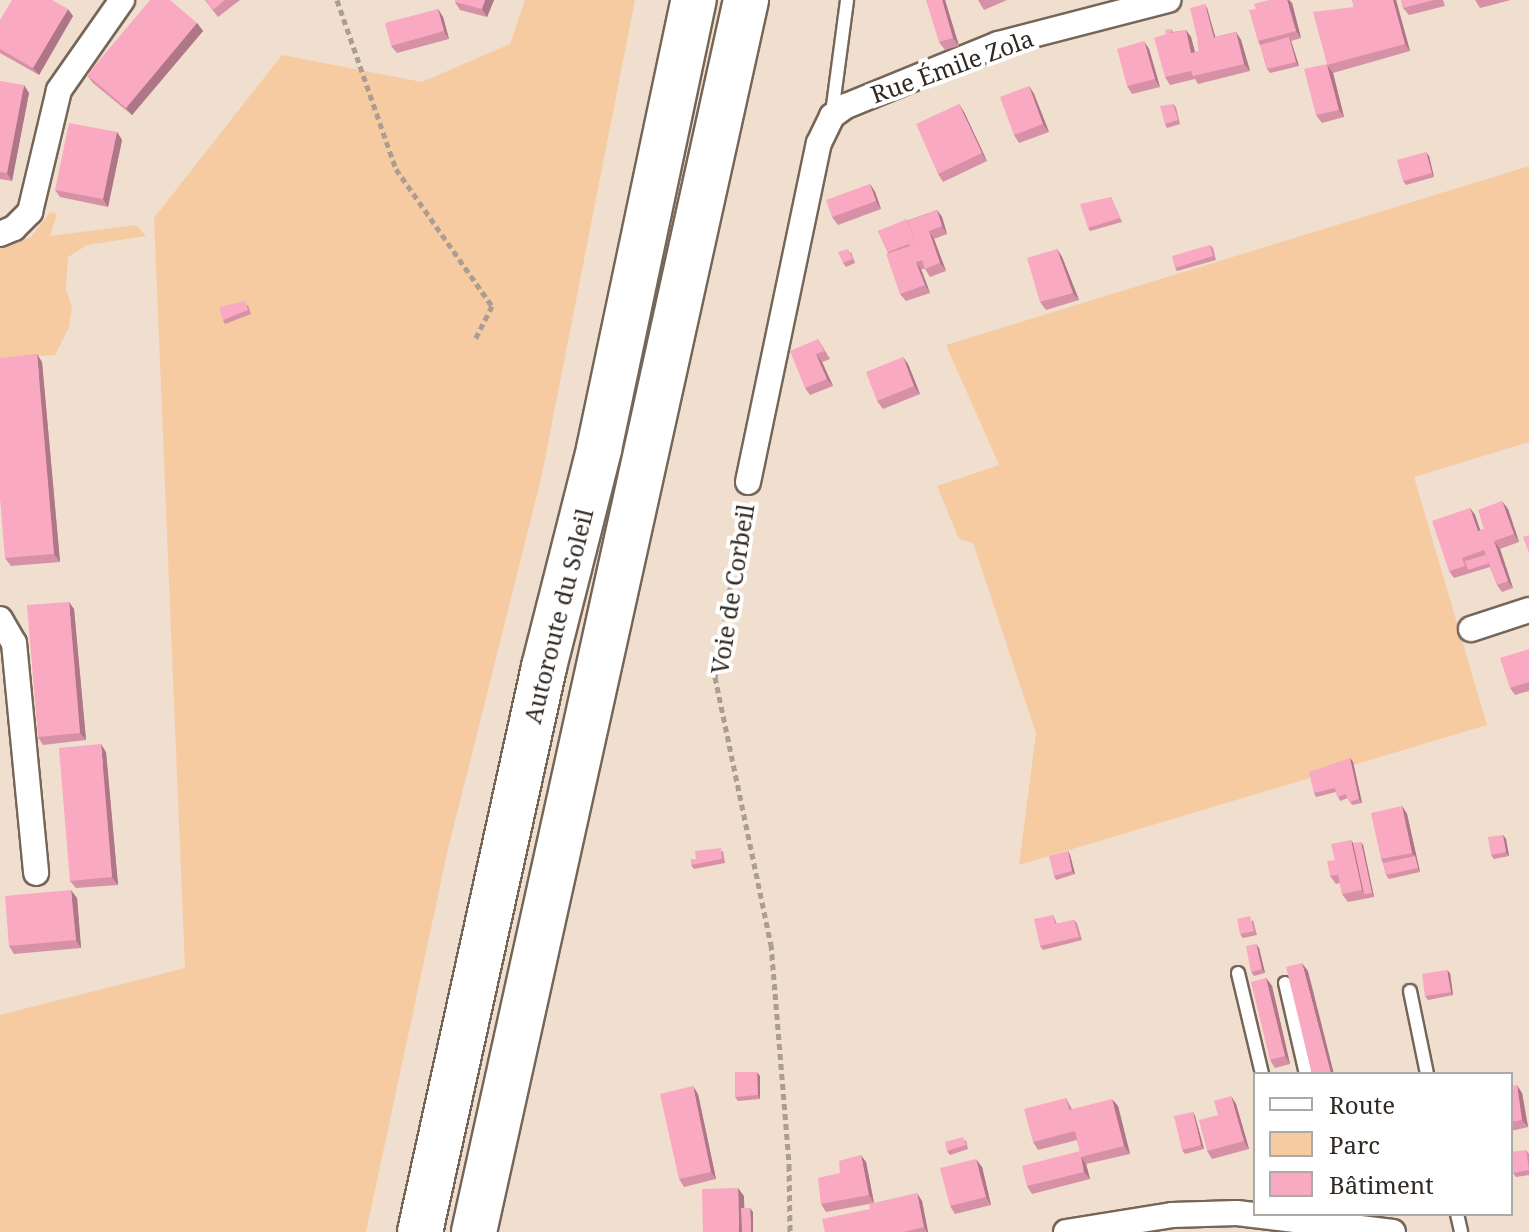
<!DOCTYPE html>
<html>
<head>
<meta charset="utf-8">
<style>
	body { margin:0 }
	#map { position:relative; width:1529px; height:1232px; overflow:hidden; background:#f0dece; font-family:"Noto Serif",serif }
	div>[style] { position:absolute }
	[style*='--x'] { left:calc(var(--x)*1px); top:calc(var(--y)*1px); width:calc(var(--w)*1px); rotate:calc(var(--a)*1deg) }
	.green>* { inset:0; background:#f7cba1 }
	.path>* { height:5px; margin-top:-2.5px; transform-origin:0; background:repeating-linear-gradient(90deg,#ab9d91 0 6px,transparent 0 10px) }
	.roads { filter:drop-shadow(2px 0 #756658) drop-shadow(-2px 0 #756658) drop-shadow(0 2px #756658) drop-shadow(0 -2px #756658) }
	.service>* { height:12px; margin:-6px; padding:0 6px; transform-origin:6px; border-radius:6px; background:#fff }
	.minor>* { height:24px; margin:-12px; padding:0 12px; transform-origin:12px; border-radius:12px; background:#fff }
	.motorway>* { height:44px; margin:-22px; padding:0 22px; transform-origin:22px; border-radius:22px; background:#fff }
	.wall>* { inset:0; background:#d691a6 }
	.shaded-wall>* { inset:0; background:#ae7687 }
	.building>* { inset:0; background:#f9a9c1 }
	span { translate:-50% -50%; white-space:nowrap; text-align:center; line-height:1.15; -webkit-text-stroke:8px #fff; paint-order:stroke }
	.street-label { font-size:24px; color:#302923 }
	.legend { position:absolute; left:1253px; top:1072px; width:260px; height:144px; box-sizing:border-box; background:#fff; border:2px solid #aca9a7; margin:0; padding:10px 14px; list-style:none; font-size:24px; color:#302923 }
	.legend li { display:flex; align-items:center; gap:16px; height:40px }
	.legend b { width:40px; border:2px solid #aca9a7 }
</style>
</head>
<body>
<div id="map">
	<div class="green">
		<div style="clip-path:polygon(525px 0,635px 0,541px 479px,448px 849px,366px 1232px,0 1232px,0 1015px,185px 968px,154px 218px,282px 55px,422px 82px,510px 44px)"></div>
		<div style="clip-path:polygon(1529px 166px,1529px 442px,1414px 477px,1487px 725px,1019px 865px,1036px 733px,973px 543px,959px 539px,937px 486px,999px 465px,946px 345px)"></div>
		<div style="clip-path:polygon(50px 212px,57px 214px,50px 236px,136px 225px,146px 236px,87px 245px,68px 257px,66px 289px,72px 307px,69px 327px,55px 355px,0 359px,0 248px,31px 237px)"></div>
	</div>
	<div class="path">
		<div style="--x:337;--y:0;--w:179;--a:70.8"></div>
		<div style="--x:396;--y:169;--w:167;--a:55"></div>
		<div style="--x:492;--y:306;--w:38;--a:117"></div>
		<div style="--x:744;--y:506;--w:173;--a:99.6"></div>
		<div style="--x:715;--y:677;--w:273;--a:78.2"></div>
		<div style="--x:771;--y:944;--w:222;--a:85.3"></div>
		<div style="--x:789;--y:1165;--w:67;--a:89.1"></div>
	</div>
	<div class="roads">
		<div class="service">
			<div style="--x:832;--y:113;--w:114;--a:-82.4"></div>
			<div style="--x:1238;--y:973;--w:104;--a:76.6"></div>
			<div style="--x:1285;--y:983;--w:93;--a:77"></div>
			<div style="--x:1410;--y:991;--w:85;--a:78.4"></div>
			<div style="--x:1457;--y:1214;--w:18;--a:77"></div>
		</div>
		<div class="minor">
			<div style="--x:0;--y:234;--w:15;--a:-23"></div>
			<div style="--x:14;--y:228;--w:23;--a:-45"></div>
			<div style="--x:30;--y:212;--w:125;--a:-76.6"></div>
			<div style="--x:59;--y:90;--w:110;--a:-55"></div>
			<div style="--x:748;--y:482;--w:346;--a:-78.2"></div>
			<div style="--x:819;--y:143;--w:30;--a:-64"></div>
			<div style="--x:832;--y:116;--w:17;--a:-36"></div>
			<div style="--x:846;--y:106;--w:164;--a:-22.2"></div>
			<div style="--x:998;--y:44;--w:176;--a:-14.5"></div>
			<div style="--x:0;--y:619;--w:28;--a:60"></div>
			<div style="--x:14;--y:643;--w:231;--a:84.5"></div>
			<div style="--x:1471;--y:629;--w:61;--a:-18.1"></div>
			<div style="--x:1066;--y:1232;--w:107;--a:-9.1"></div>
			<div style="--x:1172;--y:1215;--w:65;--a:-1.8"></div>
			<div style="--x:1237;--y:1213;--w:157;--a:6.9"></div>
		</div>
		<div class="motorway">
			<div style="--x:420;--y:1232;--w:578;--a:-77.62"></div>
			<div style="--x:544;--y:667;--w:225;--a:-75.8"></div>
			<div style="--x:599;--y:449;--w:459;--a:-78.1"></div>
			<div style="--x:474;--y:1232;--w:1262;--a:-77.55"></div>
		</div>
	</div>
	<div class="wall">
		<div style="clip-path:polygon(205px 0,240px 0,218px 17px)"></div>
		<div style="clip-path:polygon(494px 0,487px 17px,460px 10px,455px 2px)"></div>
		<div style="clip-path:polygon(945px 0,959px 46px,945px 50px,939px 42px)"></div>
		<div style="clip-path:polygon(978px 0,1007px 0,984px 10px)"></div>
		<div style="clip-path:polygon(1352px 0,1396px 0,1410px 51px,1333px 73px,1344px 117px,1322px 123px,1316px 115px,1327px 64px,1354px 7px)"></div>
		<div style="clip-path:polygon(1401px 0,1443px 0,1445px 6px,1409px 15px,1403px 8px)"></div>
		<div style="clip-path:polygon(1475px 0,1511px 0,1480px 8px)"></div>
		<div style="clip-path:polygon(1292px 3px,1301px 38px,1291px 41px,1299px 66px,1270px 73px,1267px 69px,1260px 45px,1258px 41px)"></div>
		<div style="clip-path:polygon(1207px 8px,1215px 37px,1236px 32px,1241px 40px,1250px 71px,1198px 84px,1195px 79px,1170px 85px,1165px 77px,1166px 34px,1171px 29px,1173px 32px,1186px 30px,1191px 37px,1195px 52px,1199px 51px,1198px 42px)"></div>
		<div style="clip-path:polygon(438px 9px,443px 17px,449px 39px,397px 53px,391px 46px)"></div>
		<div style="clip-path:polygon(73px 16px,39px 75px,0 53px,0 20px)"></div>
		<div style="clip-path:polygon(197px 23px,203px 31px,132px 115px,93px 83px,87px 75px)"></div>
		<div style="clip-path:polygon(1149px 49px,1160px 87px,1132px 94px,1127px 86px)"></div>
		<div style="clip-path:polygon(0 81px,29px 93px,12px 181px,0 179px)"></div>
		<div style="clip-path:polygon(1029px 86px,1034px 94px,1049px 132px,1019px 143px,1014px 135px)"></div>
		<div style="clip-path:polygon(959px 104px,964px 112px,987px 161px,943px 182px,938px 174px)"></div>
		<div style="clip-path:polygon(1173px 104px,1176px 107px,1180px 124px,1167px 128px,1165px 124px)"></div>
		<div style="clip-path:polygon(117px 132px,122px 140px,108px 207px,60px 197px,55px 190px)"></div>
		<div style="clip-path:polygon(1429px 156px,1434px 177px,1406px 185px,1403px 181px)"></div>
		<div style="clip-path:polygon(870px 184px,875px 192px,881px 209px,838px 225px,832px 217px)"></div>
		<div style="clip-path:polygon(1111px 197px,1122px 222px,1090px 231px,1088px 228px)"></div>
		<div style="clip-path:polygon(937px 210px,942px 217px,947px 234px,934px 239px,946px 271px,930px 277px,925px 269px,921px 269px,930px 293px,906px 301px,900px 294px,888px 253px,878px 231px)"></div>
		<div style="clip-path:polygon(1210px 245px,1213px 248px,1216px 260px,1177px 271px,1175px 268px)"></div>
		<div style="clip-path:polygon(1057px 249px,1062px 257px,1079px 300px,1046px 310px,1040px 302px)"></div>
		<div style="clip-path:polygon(851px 252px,855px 263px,846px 267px,843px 263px)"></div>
		<div style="clip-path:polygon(248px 305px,251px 314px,225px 324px,223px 320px)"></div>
		<div style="clip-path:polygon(818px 339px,830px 359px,822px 362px,833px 386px,810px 395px,805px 388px)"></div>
		<div style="clip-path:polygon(42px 362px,60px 562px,11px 566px,5px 558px)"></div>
		<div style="clip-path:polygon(908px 364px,920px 394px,883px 409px,877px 401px)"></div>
		<div style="clip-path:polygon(1470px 508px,1475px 515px,1480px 530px,1484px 529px,1508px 509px,1519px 542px,1500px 549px,1513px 588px,1502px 592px,1497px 585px,1490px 567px,1454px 578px,1449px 571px)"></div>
		<div style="clip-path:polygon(74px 609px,86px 740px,43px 745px,38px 737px)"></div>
		<div style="clip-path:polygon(1529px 649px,1529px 691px,1515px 695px,1510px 688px)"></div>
		<div style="clip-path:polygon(106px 752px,118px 885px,76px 888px,70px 881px)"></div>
		<div style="clip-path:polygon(1350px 758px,1353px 762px,1362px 803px,1352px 805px,1348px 798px,1340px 801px,1336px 792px,1316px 797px,1314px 793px)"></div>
		<div style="clip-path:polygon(1402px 806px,1407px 814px,1420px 872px,1389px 879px,1386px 875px,1383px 863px,1381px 859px)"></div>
		<div style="clip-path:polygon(1503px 835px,1506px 839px,1509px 856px,1494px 859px,1491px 855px)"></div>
		<div style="clip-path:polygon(1353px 843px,1363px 845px,1374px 897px,1348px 902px,1342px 894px,1340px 883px,1336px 884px,1330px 876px,1335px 860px)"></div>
		<div style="clip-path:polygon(723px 851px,725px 863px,694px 869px,691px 865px,696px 859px)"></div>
		<div style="clip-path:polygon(1068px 851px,1070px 855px,1075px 874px,1056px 880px,1054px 876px)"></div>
		<div style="clip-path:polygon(77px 898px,81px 948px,14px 954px,9px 946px)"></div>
		<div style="clip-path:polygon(1053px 915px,1057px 924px,1074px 920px,1077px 923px,1082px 940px,1043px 950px,1040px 946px)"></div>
		<div style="clip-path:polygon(1253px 920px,1257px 935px,1243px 938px,1240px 934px)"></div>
		<div style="clip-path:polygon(1259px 948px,1265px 973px,1254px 976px,1251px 972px)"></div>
		<div style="clip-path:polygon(1450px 973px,1453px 995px,1428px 1000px,1425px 996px)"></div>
		<div style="clip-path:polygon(1266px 978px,1272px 986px,1290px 1064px,1275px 1068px,1270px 1060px)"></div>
		<div style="clip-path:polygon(760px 1076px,760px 1099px,738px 1101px,735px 1097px)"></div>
		<div style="clip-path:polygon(1511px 1086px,1522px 1093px,1528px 1127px,1511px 1131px)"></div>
		<div style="clip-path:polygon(698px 1094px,716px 1179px,684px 1187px,679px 1179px)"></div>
		<div style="clip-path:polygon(1066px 1098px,1072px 1109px,1118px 1106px,1130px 1154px,1086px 1164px,1090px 1179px,1032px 1194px,1027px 1186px,1080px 1151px,1077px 1140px,1038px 1150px,1033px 1142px)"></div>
		<div style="clip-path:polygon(1236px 1104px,1249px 1149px,1212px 1159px,1207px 1151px,1218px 1115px)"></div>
		<div style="clip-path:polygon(1193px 1112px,1195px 1116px,1204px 1149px,1185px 1154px,1182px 1150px)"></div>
		<div style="clip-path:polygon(966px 1140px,968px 1149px,950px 1155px,947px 1151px)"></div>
		<div style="clip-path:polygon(1526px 1150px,1529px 1154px,1529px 1175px,1516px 1177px,1513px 1173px)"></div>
		<div style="clip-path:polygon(866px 1162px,874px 1203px,826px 1212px,821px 1204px,840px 1173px)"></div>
		<div style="clip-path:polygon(982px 1167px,991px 1205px,955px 1214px,950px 1206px)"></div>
		<div style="clip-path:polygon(922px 1201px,928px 1232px,825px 1232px)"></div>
	</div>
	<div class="shaded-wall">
		<div style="clip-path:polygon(485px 0,494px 0,487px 17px,482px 9px)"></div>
		<div style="clip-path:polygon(942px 0,945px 0,959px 46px,953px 38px)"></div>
		<div style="clip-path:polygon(1287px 0,1289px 0,1292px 3px,1301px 38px,1296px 31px)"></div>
		<div style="clip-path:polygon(1393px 0,1396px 0,1410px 51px,1405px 44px)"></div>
		<div style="clip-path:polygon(1205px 4px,1207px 8px,1218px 46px,1215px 42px)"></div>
		<div style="clip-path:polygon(68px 9px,73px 16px,39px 75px,33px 68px)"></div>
		<div style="clip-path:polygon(438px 9px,443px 17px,449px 39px,444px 31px)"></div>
		<div style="clip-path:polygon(197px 23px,203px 31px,132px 115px,126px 108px)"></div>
		<div style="clip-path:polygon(1186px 30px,1191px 37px,1197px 60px,1191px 53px)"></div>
		<div style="clip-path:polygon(1236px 32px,1241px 40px,1250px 71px,1244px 64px)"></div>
		<div style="clip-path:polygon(1289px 37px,1291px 41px,1299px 66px,1296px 62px)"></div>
		<div style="clip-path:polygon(1144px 41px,1149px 49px,1160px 87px,1155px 79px)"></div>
		<div style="clip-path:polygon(1327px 65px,1333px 73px,1344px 117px,1339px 110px)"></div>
		<div style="clip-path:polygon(24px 85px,29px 93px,12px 181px,7px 173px)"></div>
		<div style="clip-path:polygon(1029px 86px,1034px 94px,1049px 132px,1043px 124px)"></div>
		<div style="clip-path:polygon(959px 104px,964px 112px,987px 161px,982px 153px)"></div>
		<div style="clip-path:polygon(117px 132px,122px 140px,108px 207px,103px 199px)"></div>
		<div style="clip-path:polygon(1426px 152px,1429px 156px,1434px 177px,1432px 173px)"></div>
		<div style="clip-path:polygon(870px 184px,875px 192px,881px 209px,876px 201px)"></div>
		<div style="clip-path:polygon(937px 210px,942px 217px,947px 234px,942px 226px)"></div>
		<div style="clip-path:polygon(929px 231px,934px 239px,946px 271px,940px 263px)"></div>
		<div style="clip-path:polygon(1057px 249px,1062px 257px,1079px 300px,1073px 293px)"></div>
		<div style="clip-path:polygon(916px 262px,921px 269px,930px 293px,925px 285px)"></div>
		<div style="clip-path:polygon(37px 354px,42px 362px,60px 562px,54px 554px)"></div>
		<div style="clip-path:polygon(816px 354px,822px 362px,833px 386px,827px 379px)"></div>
		<div style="clip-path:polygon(903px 357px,908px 364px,920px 394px,914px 386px)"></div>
		<div style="clip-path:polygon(1502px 501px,1508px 509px,1519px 542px,1514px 534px)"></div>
		<div style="clip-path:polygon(1470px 508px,1475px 515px,1483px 538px,1478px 531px)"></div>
		<div style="clip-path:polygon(1494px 541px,1500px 549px,1513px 588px,1508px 581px)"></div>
		<div style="clip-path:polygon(69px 602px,74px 609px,86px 740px,80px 733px)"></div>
		<div style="clip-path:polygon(101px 744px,106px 752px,118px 885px,112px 877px)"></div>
		<div style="clip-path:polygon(1350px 758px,1353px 762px,1362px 803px,1359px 799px)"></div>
		<div style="clip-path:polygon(1402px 806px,1407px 814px,1420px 872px,1418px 868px,1415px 856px,1412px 853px)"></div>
		<div style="clip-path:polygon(1503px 835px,1506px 839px,1509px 856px,1506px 852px)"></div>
		<div style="clip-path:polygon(1351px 840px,1356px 847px,1364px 894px,1362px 890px)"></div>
		<div style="clip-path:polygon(1361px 842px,1363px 845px,1374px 897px,1372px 893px)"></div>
		<div style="clip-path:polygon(1068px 851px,1070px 855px,1075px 874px,1072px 871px)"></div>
		<div style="clip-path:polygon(71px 890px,77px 898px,81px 948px,76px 940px)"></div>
		<div style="clip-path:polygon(1256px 944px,1259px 948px,1265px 973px,1262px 969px)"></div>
		<div style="clip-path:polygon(1302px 963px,1308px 971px,1334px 1074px,1331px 1074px)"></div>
		<div style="clip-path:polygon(1447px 970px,1450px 973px,1453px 995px,1451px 992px)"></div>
		<div style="clip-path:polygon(1266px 978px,1272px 986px,1290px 1064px,1285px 1056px)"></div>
		<div style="clip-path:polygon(757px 1072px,760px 1076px,760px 1099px,758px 1095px)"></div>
		<div style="clip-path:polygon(1517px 1085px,1522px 1093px,1528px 1127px,1522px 1120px)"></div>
		<div style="clip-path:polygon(693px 1086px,698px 1094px,716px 1179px,711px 1172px)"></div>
		<div style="clip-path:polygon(1231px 1096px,1236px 1104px,1249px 1149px,1244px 1141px)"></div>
		<div style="clip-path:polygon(1112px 1099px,1118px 1106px,1130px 1154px,1124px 1146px)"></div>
		<div style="clip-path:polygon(1193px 1112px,1195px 1116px,1204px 1149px,1201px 1145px)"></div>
		<div style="clip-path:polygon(861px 1155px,866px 1162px,874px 1203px,869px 1195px)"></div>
		<div style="clip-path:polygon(1081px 1157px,1086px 1164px,1090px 1179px,1084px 1172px)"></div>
		<div style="clip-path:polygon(976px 1159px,982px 1167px,991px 1205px,986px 1197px)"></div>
		<div style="clip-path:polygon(738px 1188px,744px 1196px,745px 1232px,739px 1232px)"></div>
		<div style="clip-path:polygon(917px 1193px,922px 1201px,928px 1232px,927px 1232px,924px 1227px)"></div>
		<div style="clip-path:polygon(750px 1208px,753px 1212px,753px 1232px,751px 1232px)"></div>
	</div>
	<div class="building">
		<div style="clip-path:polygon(12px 0,52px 0,68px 9px,33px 68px,0 49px,0 20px)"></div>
		<div style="clip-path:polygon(150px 0,170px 0,197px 23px,126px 108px,87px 75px)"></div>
		<div style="clip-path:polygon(206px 0,225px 0,213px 10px)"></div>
		<div style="clip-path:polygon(455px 0,485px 0,482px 9px,455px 2px)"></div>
		<div style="clip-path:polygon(926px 0,942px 0,953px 38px,939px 42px)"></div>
		<div style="clip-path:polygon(1269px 0,1287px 0,1296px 31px,1258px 41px,1249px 10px,1256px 9px,1254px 4px)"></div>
		<div style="clip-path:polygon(1352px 0,1393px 0,1405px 44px,1327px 65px,1339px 110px,1316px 115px,1304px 69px,1327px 64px,1313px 12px,1354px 7px)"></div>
		<div style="clip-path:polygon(1401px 0,1434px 0,1403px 8px)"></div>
		<div style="clip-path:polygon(1205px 4px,1214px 38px,1198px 42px,1190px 8px)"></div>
		<div style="clip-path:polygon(438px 9px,444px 31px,391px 46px,385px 23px)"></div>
		<div style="clip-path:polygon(1171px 29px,1171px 33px,1186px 30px,1191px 53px,1199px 51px,1197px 42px,1236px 32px,1244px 64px,1193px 76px,1191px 71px,1165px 77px,1154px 38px,1166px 34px,1165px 30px)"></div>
		<div style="clip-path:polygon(1289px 37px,1296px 62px,1267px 69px,1260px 45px)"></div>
		<div style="clip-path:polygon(1144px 41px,1155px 79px,1127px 86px,1117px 49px)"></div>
		<div style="clip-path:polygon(0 81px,24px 85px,7px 173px,0 172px)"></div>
		<div style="clip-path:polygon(1029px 86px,1043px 124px,1014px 135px,1000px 97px)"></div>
		<div style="clip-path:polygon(959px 104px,982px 153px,938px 174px,916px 124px)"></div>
		<div style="clip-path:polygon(1173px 104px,1178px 120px,1165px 124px,1160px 106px)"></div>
		<div style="clip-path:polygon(69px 123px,117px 132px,103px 199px,55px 190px)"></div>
		<div style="clip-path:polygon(1426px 152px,1432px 173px,1403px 181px,1397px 160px)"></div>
		<div style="clip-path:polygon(870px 184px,876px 201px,832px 217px,826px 200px)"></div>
		<div style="clip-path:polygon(1111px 197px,1120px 218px,1088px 228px,1080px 204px)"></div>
		<div style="clip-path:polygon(937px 210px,942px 226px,929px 231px,940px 263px,925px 269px,922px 260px,916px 262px,925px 285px,900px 294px,886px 254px,916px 244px,908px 221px)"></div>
		<div style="clip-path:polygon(907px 219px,916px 244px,910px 246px,909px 244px,888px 252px,878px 231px)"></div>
		<div style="clip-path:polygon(1210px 245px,1213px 256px,1175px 268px,1172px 256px)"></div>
		<div style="clip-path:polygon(848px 249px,853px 259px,843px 263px,838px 252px)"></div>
		<div style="clip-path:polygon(1057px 249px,1073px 293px,1040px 302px,1027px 258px)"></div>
		<div style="clip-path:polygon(245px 301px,248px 310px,223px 320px,219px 307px)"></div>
		<div style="clip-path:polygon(818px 339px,824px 351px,816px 354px,827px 379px,805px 388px,790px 351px)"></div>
		<div style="clip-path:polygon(37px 354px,54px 554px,5px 558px,0 498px,0 358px)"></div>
		<div style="clip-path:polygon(903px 357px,914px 386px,877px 401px,866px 372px)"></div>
		<div style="clip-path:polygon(1502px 501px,1514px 534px,1494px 541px,1508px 581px,1497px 585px,1484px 550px,1462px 558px,1465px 566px,1449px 571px,1432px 521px,1470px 508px,1478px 531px,1484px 529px,1478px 510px)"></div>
		<div style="clip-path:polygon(1529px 535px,1529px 553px,1523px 537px)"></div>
		<div style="clip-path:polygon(1486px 555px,1489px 563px,1468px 570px,1465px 561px)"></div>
		<div style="clip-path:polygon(69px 602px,80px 733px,38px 737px,27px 605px)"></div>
		<div style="clip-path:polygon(1529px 649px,1529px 682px,1510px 688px,1500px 658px)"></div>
		<div style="clip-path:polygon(101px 744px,112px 877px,70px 881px,59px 748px)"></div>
		<div style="clip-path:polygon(1350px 758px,1359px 799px,1349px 802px,1346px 794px,1337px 797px,1335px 788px,1314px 793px,1309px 772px)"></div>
		<div style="clip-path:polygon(1402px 806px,1412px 853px,1381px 859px,1371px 813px)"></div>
		<div style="clip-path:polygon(1503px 835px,1506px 852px,1491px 855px,1488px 837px)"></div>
		<div style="clip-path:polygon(1351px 840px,1362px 890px,1342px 894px,1338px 875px,1330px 876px,1327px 861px,1335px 860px,1331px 844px)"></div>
		<div style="clip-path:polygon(1361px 842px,1372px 893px,1364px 894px,1353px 843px)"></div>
		<div style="clip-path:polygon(721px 848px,722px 859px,691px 865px,691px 859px,696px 859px,695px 851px)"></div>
		<div style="clip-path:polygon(1068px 851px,1072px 871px,1054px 876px,1049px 856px)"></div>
		<div style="clip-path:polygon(1415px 856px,1418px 868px,1386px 875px,1383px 863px)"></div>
		<div style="clip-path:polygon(71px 890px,76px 940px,9px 946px,5px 896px)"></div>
		<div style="clip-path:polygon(1053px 915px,1055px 924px,1074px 920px,1079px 937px,1040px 946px,1034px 919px)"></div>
		<div style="clip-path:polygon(1250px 916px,1254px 931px,1240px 934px,1237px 919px)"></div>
		<div style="clip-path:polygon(1256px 944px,1262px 969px,1251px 972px,1246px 946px)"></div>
		<div style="clip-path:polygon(1302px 963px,1331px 1074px,1312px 1074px,1286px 967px)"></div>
		<div style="clip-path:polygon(1447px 970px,1451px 992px,1425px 996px,1422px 974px)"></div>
		<div style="clip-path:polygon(1266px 978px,1285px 1056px,1270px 1060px,1251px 982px)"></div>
		<div style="clip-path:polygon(735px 1072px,757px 1072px,758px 1095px,735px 1097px)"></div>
		<div style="clip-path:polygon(1517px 1085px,1522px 1120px,1511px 1122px,1511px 1086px)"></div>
		<div style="clip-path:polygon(693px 1086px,711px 1172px,679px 1179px,660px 1094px)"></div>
		<div style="clip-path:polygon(1231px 1096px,1244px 1141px,1207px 1151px,1199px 1120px,1218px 1115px,1214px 1101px)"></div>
		<div style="clip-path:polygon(1066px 1098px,1069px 1110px,1112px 1099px,1124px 1146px,1081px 1157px,1084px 1172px,1027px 1186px,1022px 1166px,1080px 1151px,1075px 1131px,1033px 1142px,1024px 1109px)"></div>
		<div style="clip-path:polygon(1193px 1112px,1201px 1145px,1182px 1150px,1174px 1116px)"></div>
		<div style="clip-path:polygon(963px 1137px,966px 1145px,947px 1151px,945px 1142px)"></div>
		<div style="clip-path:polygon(1526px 1150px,1529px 1170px,1513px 1173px,1511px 1152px)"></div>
		<div style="clip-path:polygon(861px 1155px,869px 1195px,821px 1204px,818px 1178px,840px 1173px,839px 1161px)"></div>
		<div style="clip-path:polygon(976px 1159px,986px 1197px,950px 1206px,940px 1168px)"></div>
		<div style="clip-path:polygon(738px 1188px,739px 1232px,703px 1232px,702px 1189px)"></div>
		<div style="clip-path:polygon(917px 1193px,924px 1227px,904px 1232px,825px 1232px,822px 1219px,870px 1209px,869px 1204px)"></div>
		<div style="clip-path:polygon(741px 1208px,750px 1208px,751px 1232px,742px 1232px)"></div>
	</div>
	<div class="street-label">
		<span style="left:952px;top:66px;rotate:-20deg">Rue Émile Zola</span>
		<span style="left:732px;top:589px;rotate:-81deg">Voie de Corbeil</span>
		<span style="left:558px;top:616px;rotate:-76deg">Autoroute du Soleil</span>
	</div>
	<ul class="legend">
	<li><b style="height:10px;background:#fff"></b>Route</li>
	<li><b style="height:22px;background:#f7cba1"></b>Parc</li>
	<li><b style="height:22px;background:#f9a9c1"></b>Bâtiment</li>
	</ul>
</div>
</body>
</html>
